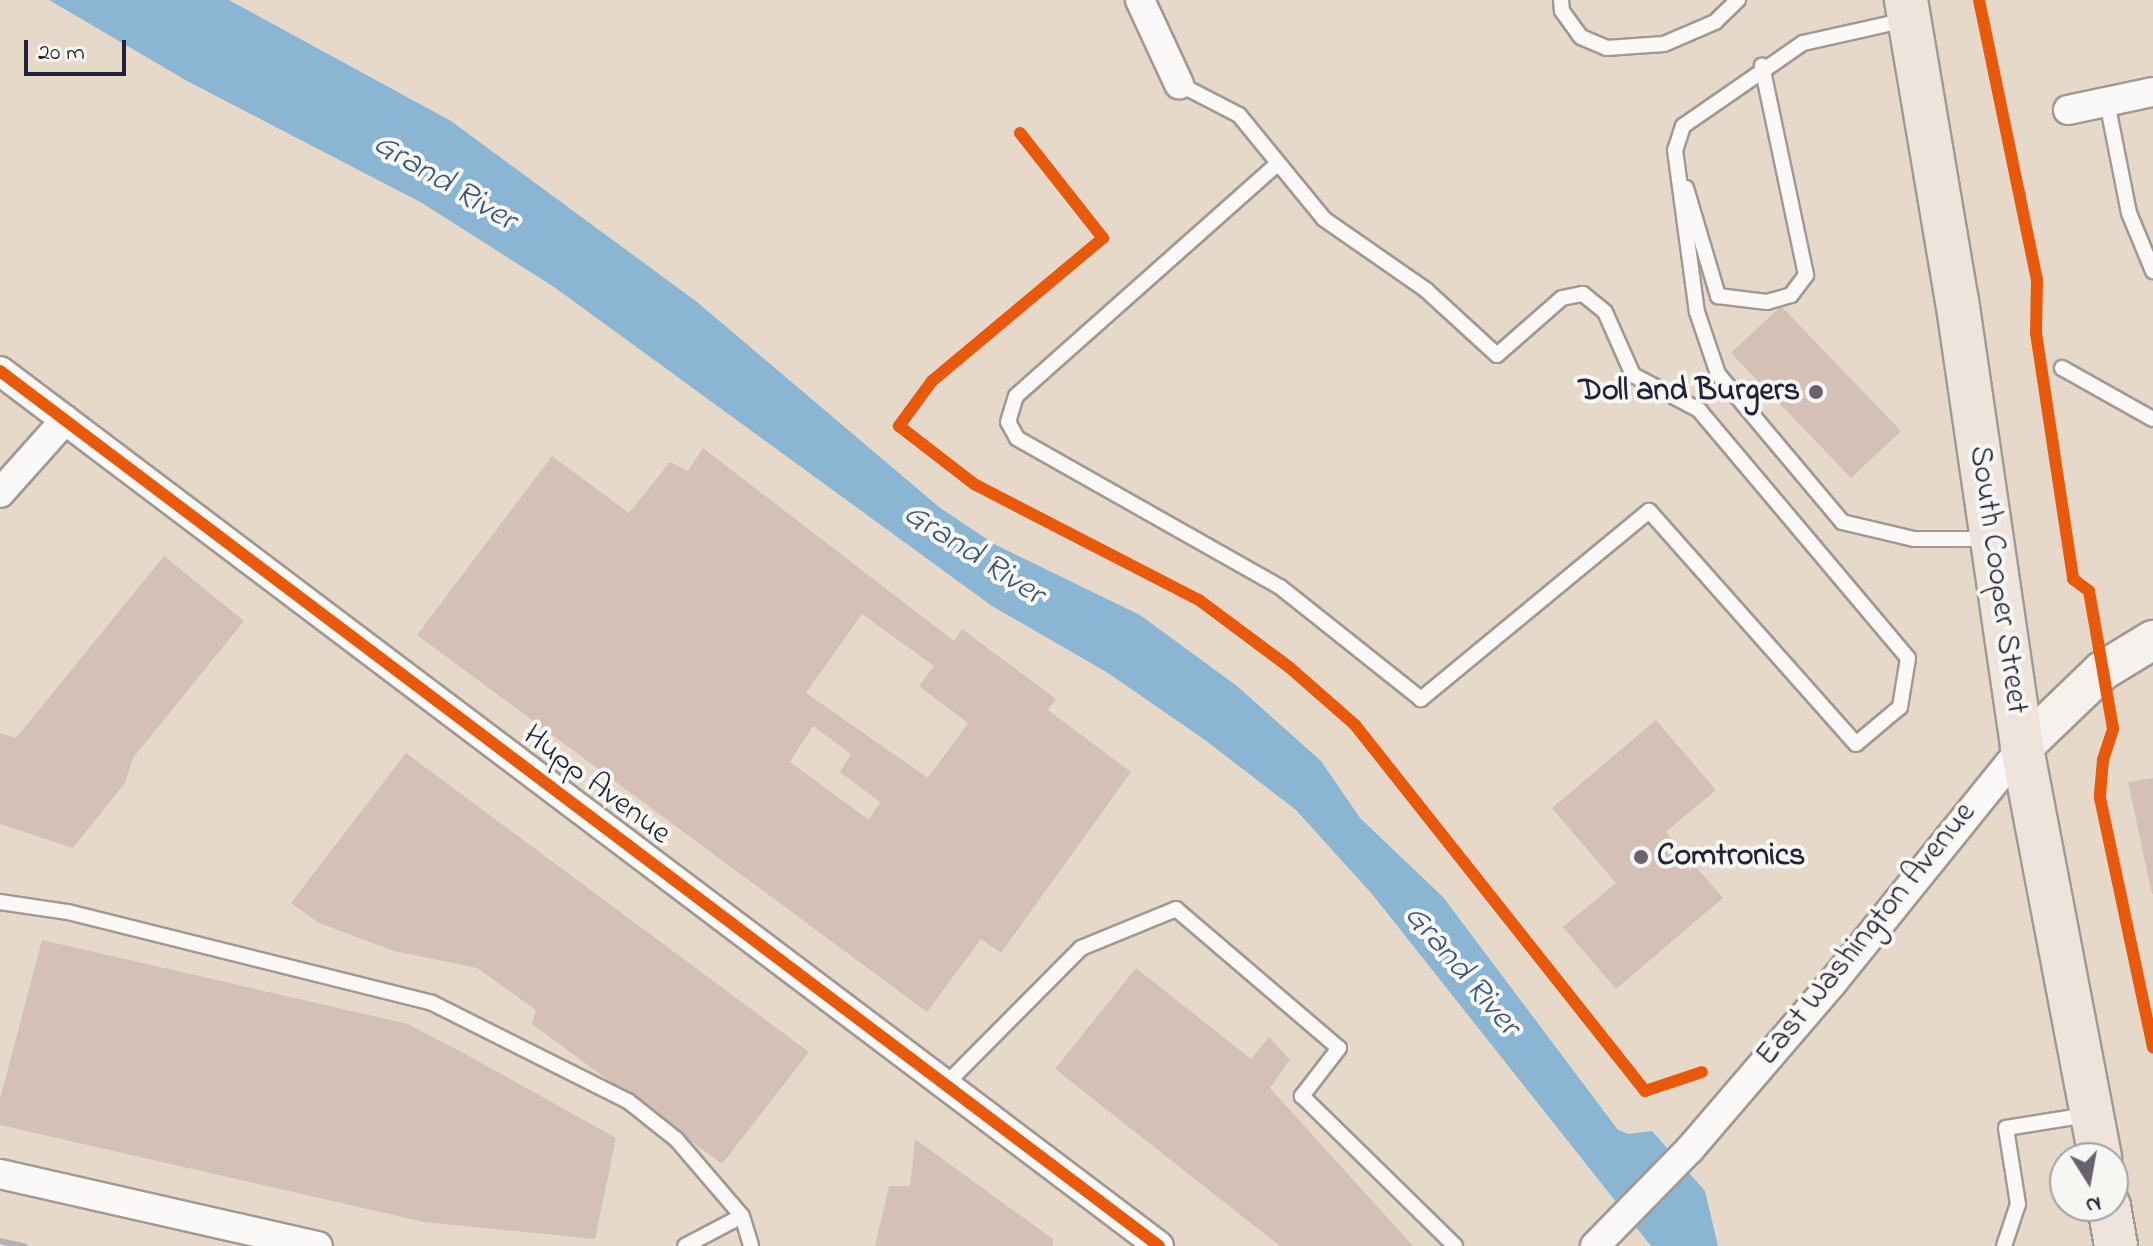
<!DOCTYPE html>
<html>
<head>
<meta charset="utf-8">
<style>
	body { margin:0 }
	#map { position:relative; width:2153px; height:1246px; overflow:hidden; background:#e7d9ca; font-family:"Indie Flower",sans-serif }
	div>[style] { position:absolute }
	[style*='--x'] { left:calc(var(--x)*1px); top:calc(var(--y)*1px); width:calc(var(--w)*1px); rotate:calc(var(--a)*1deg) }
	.water>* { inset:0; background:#8ab6d4 }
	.building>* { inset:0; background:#d5c0b8 }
	.roads { filter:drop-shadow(2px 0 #a29994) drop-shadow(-2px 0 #a29994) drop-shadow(0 2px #a29994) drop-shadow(0 -2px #a29994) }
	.service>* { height:14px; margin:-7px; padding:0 7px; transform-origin:7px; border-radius:7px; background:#fbf9f7 }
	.minor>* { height:28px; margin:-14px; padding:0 14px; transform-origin:14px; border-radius:14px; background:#fbf9f7 }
	.secondary>* { height:38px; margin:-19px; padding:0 19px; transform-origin:19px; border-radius:19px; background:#f5f1ed }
	.primary>* { height:42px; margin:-21px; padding:0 21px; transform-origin:21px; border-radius:21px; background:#eee4dc }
	.rail>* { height:6px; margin:-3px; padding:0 3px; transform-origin:3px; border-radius:3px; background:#b3b1b2 }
	.cycleway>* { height:12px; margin:-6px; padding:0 6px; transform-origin:6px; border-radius:6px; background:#e8590c }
	.dots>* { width:22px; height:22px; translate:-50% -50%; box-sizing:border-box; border:4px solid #f6f6f2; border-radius:50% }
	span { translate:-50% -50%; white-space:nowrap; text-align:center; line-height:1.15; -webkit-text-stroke:8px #f6f6f2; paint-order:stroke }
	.poi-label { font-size:32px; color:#22223b; font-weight:700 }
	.right { translate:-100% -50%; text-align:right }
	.left { translate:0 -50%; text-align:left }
	.street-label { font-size:32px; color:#22223b }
	.water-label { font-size:34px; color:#3c577a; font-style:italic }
	.north { position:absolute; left:2049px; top:1142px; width:80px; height:80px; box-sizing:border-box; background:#f6f6f2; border:2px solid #a1a1a9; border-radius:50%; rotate:169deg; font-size:22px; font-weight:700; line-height:32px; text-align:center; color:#22223b }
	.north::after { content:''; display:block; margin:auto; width:28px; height:36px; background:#67626d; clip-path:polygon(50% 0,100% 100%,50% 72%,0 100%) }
	.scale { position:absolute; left:24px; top:40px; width:102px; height:36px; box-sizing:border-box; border:4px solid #22223b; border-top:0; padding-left:10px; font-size:24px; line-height:28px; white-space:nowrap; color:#22223b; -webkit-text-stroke:6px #f6f6f2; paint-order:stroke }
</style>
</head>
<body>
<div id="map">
	<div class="water">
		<div style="clip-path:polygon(49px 0,229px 0,451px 121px,697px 302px,939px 507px,994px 544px,1140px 615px,1237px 686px,1321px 761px,1360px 818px,1443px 897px,1618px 1130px,1628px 1134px,1652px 1131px,1705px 1191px,1718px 1246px,1651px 1246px,1372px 894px,1296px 810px,1205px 740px,1108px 673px,992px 606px,554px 287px,422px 203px,189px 82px)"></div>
	</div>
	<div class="building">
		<div style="clip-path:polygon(1781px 306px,1901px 431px,1851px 478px,1731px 353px)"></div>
		<div style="clip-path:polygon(evenodd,703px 448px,954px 641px,962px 629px,1056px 699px,1048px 710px,1131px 772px,1001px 953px,981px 939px,927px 1012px,417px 635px,552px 456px,629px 513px,670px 462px,688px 471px,703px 448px,862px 614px,934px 666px,919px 686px,968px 723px,928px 778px,806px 693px,862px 614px,703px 448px,813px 726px,851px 754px,840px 772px,880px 802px,869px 820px,790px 762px,813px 726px)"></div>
		<div style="clip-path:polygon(164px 556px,244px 621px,133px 758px,125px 783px,73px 848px,0 824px,0 733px,16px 738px)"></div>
		<div style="clip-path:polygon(1656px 720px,1716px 790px,1666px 832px,1723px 898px,1616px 989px,1563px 927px,1616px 883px,1552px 808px)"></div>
		<div style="clip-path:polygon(406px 753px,809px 1052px,722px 1164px,532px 1024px,536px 1010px,477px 968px,394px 951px,319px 923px,291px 903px)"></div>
		<div style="clip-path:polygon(2153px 778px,2153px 894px,2152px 894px,2128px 782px)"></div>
		<div style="clip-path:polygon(42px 940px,408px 1024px,467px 1055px,616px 1138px,595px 1239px,424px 1222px,0 1125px,0 1099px)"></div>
		<div style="clip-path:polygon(1136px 968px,1251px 1059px,1269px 1037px,1290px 1060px,1270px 1088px,1413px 1246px,1280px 1246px,1055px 1069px)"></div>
		<div style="clip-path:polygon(915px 1139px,1053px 1239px,1053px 1246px,875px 1246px,889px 1186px,910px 1186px)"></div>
	</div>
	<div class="roads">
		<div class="service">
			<div style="--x:1561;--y:0;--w:11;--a:85"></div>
			<div style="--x:1562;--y:11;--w:32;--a:54"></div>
			<div style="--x:1581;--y:37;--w:28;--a:23"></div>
			<div style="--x:1607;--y:48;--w:57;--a:-4"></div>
			<div style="--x:1664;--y:44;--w:56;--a:-23.3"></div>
			<div style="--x:1715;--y:22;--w:32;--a:-44"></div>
			<div style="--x:1906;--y:20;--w:106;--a:167.4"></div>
			<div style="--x:1803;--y:43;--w:146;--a:145.3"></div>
			<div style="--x:1683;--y:126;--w:25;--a:108"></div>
			<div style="--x:1675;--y:150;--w:163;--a:82.3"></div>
			<div style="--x:1697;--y:312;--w:65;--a:71.3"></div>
			<div style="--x:1718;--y:374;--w:193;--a:50"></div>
			<div style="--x:1842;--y:522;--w:74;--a:13.3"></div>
			<div style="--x:1914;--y:539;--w:74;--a:0"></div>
			<div style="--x:1179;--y:84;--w:68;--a:27.3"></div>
			<div style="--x:1239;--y:115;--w:134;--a:50.7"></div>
			<div style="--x:1324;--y:219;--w:124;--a:34.8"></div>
			<div style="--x:1426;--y:290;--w:96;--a:42.5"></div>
			<div style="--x:1497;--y:355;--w:86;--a:-41.2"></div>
			<div style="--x:1562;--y:298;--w:21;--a:-11"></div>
			<div style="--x:1583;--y:294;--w:28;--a:39"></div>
			<div style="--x:1605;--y:312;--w:69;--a:66"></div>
			<div style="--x:1633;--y:375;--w:75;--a:27.9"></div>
			<div style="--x:1699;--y:410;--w:324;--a:49.9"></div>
			<div style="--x:1908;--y:658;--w:50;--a:99.3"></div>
			<div style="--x:1900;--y:707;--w:57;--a:139.9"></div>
			<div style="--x:1856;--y:744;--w:312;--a:-131.6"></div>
			<div style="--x:1649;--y:511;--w:296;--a:140.5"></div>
			<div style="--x:1421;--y:699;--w:180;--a:-141.5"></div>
			<div style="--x:1280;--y:587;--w:302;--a:-150.5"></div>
			<div style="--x:1017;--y:438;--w:18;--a:-119"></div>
			<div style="--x:1008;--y:422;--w:27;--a:-73"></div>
			<div style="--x:1016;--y:396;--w:349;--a:-41.6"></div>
			<div style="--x:2107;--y:102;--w:113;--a:78.8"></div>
			<div style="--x:2129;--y:213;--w:63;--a:67.5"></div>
			<div style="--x:1686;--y:188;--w:113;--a:73.5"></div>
			<div style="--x:1718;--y:296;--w:49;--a:7"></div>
			<div style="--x:1767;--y:302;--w:25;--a:-16"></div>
			<div style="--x:1791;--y:295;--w:25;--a:-53"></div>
			<div style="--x:1806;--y:275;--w:214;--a:-101.9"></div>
			<div style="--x:2062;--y:368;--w:104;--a:29.3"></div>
			<div style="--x:0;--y:902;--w:69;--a:8.4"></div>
			<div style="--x:68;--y:912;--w:375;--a:14"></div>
			<div style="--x:432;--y:1003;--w:219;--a:26.6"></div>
			<div style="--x:628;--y:1101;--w:61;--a:38.4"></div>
			<div style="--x:676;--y:1139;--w:101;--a:49.4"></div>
			<div style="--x:742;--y:1216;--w:31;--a:73"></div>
			<div style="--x:947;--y:1083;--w:190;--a:-45.2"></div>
			<div style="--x:1081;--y:948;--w:103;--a:-22.3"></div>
			<div style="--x:1176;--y:909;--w:214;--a:40.5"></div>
			<div style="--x:1339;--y:1048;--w:61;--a:127.6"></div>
			<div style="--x:1302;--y:1096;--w:214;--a:44.4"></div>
			<div style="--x:685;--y:1246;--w:64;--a:-27.8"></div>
			<div style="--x:2004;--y:1246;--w:44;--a:-71.6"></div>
			<div style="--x:2018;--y:1204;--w:77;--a:-99"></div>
			<div style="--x:2006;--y:1128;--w:82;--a:-9.1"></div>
		</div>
		<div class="minor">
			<div style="--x:1140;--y:0;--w:93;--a:65.1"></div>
			<div style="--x:2068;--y:110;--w:87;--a:-12"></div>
			<div style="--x:0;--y:371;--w:1452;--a:37.05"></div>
			<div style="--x:0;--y:493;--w:98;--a:-48.3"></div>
			<div style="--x:0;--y:1174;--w:326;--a:12.8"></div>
			<div style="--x:1595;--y:1246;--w:136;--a:-45.6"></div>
			<div style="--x:1690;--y:1149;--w:220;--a:-49.4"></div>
			<div style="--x:1833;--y:982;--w:301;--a:-51.1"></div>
		</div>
		<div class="secondary">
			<div style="--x:2022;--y:748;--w:111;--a:-43.9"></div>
			<div style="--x:2102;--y:671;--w:60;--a:-31.3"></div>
		</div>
		<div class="primary">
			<div style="--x:1906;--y:0;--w:304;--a:80.4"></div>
			<div style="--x:1957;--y:300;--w:453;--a:81.7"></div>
			<div style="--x:2022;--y:748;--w:417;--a:79.2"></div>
			<div style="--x:2109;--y:1206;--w:41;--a:80.1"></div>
		</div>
	</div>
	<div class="rail">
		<div style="--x:0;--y:1241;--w:25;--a:12"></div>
	</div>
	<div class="cycleway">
		<div style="--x:1979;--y:0;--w:286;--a:78.3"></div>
		<div style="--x:2037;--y:280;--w:53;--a:91.1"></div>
		<div style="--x:2036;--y:333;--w:249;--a:81.4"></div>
		<div style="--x:2073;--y:579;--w:20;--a:37"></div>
		<div style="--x:2089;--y:591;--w:140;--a:80.1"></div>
		<div style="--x:2113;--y:729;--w:33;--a:108"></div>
		<div style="--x:2103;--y:760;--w:38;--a:95"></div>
		<div style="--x:2100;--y:798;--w:255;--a:78"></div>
		<div style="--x:1020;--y:133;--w:134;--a:51.7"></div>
		<div style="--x:1103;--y:238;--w:223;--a:140.1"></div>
		<div style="--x:932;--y:381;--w:56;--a:126.3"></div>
		<div style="--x:899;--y:426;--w:95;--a:37.7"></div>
		<div style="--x:974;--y:484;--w:253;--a:27.3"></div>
		<div style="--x:1199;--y:600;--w:112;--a:36.7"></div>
		<div style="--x:1289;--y:667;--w:88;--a:41.3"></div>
		<div style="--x:1355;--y:725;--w:467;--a:51.6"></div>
		<div style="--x:1645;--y:1091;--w:60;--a:-18.4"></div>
		<div style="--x:0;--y:371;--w:1452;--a:37.05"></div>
	</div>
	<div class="dots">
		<div style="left:1816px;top:392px;background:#67626d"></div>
		<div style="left:1641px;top:857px;background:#67626d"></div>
	</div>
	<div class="poi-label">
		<span class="right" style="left:1800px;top:392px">Doll and Burgers</span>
		<span class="left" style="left:1657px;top:857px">Comtronics</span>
	</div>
	<div class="street-label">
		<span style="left:1997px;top:580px;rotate:82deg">South Cooper Street</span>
		<span style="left:596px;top:786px;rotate:37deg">Hupp Avenue</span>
		<span style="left:1867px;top:935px;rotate:-51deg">East Washington Avenue</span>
	</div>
	<div class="water-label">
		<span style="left:444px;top:183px;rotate:31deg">Grand River</span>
		<span style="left:973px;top:555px;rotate:33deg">Grand River</span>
		<span style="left:1461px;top:971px;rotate:50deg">Grand River</span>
	</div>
	<div class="north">N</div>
	<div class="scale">20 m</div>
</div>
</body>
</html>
